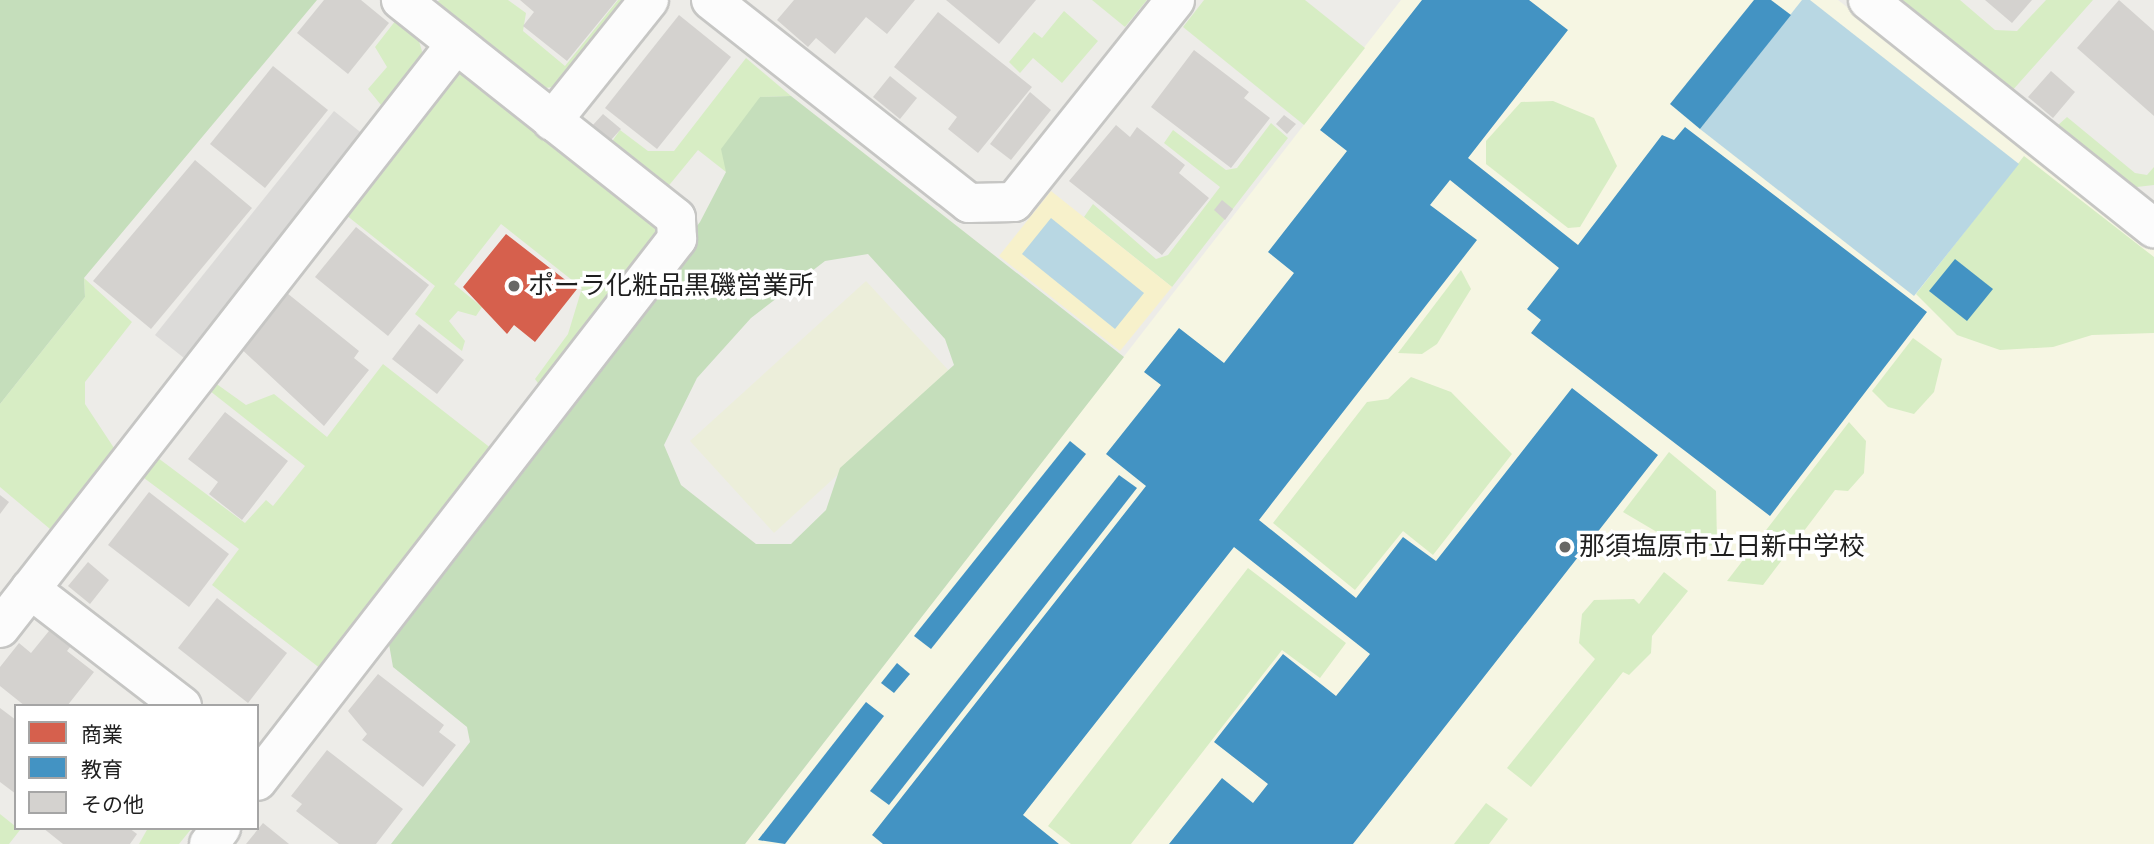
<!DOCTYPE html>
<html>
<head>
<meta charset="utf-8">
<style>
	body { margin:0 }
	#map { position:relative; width:2154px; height:844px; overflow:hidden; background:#edece8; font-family:Cabin,"Noto Sans JP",sans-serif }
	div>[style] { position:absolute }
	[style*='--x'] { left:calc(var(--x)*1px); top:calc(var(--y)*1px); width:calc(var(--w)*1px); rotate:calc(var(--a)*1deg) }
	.residential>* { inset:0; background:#dcdbd9 }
	.education>* { inset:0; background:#f6f6e3 }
	.farmland>* { inset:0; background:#eceeda }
	.grass>* { inset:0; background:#d7edc4 }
	.forest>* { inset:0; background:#c5debb }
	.sand>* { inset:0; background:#f7f1cb }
	.water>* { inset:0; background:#b8d7e3 }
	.shops>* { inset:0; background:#d6604d }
	.schools>* { inset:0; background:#4393c3 }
	.building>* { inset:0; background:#d4d2cf }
	.roads { filter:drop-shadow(2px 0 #c6c6c4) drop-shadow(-2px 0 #c6c6c4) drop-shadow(0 2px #c6c6c4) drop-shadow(0 -2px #c6c6c4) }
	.street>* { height:38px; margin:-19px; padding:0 19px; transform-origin:19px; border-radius:19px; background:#fcfcfc }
	.dots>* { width:19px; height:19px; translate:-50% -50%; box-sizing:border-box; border:4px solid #fff; border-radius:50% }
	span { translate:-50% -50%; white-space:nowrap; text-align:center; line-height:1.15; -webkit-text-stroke:7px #fff; paint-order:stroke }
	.poi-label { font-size:26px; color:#1f1f1f }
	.left { translate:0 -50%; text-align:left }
	.legend { position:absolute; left:14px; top:704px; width:245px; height:126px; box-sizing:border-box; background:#fff; border:2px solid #a5a5a5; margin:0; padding:9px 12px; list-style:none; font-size:21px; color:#1f1f1f }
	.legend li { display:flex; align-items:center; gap:14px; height:35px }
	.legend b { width:35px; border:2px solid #a5a5a5 }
</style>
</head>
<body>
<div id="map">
	<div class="residential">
		<div style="clip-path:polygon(334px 111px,364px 135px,184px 358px,155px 335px)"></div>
	</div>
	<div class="education">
		<div style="clip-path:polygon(1401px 0,1838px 0,2154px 250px,2154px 844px,745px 844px)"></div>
	</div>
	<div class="farmland">
		<div style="clip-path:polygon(866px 281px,950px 372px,774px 533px,690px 441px)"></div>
	</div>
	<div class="grass">
		<div style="clip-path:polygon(440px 0,508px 0,526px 13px,523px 31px,565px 66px,618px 0,628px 0,560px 86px,538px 89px,432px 4px)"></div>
		<div style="clip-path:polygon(1092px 0,1147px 0,1125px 27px)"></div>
		<div style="clip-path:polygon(1204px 0,1305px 0,1365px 48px,1304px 125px,1183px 27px)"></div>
		<div style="clip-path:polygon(1899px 0,1960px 0,1995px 30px,2017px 31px,2046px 0,2093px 0,2011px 92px)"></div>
		<div style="clip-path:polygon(1064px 11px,1098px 41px,1062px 83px,1033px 58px,1020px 73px,1009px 62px,1034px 32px,1042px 38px)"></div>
		<div style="clip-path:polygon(396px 20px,418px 38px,425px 61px,385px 110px,368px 89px,387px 67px,375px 47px)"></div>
		<div style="clip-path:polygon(746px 58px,791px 96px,760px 97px,726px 172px,698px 150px,666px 189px,611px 143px,620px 130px,648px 151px,674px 151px)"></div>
		<div style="clip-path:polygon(470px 68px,660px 218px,658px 234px,540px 386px,535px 379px,568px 334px,582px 288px,501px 224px,454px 284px,482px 307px,476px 316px,458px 311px,449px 321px,465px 341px,462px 351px,415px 314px,435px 286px,336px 207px,446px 69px)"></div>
		<div style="clip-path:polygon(1553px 101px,1594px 118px,1617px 166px,1580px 227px,1568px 228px,1486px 164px,1486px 141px,1521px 102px)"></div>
		<div style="clip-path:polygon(2067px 117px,2135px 173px,2147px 175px,2154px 167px,2154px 185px,2128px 188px,2056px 127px)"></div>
		<div style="clip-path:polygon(1271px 123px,1288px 138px,1172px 287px,1084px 217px,1093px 204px,1156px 259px,1168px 255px,1220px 187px,1164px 143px,1173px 130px,1226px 170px,1237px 168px)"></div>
		<div style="clip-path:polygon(2024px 156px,2154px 257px,2154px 333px,2092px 335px,2053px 347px,2000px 350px,1957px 335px,1916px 294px)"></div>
		<div style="clip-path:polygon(1461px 270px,1471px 289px,1437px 344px,1422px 354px,1398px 353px)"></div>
		<div style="clip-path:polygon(84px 278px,132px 322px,85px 382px,85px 404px,114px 448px,50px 529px,0 487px,0 404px,85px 297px)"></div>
		<div style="clip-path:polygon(1913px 338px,1942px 359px,1934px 392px,1914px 414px,1888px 407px,1872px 391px)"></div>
		<div style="clip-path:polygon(383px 364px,492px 449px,321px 669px,212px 585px,239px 549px,140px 475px,154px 455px,245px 523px,266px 500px,273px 506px,305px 466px,205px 387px,211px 380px,246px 405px,274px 394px,327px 437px)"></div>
		<div style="clip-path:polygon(1411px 377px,1451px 392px,1512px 454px,1433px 555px,1403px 531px,1355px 590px,1273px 523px,1367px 402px,1388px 399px)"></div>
		<div style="clip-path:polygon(1849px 422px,1866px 441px,1864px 473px,1848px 491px,1835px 490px,1763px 585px,1727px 581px)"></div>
		<div style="clip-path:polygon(1669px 452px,1716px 491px,1717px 544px,1689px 551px,1623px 512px)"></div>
		<div style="clip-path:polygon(1248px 568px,1346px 643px,1320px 678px,1282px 650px,1131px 844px,1071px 844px,1048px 826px)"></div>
		<div style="clip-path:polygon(1664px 572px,1688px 591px,1652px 636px,1651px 653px,1629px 675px,1623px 672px,1531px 787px,1507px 768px,1595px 659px,1579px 643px,1582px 614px,1594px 600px,1634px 599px,1639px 604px)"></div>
		<div style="clip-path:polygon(1486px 803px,1508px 819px,1489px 844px,1454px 844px)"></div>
		<div style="clip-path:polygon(0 814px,20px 830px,9px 844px,0 844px)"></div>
		<div style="clip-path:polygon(148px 828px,192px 828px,179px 844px,139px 844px)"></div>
	</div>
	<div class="forest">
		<div style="clip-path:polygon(0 0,317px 0,84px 278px,85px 297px,0 404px)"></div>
		<div style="clip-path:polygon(evenodd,791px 96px,1124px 357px,745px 844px,391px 844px,470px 742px,467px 727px,393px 667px,386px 627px,700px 222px,726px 172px,721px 149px,760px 97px,791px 96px,868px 254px,945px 339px,954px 365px,840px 468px,826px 510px,791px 544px,756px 544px,681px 485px,664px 445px,697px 378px,751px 318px,825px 261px,868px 254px)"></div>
	</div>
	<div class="sand">
		<div style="clip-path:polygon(1051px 191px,1172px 287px,1120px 351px,999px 256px)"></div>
	</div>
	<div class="water">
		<div style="clip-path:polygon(1802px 0,1810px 0,2019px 164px,1914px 296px,1700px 129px)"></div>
		<div style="clip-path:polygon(1051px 218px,1144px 293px,1115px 329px,1022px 254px)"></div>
	</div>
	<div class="shops">
		<div style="clip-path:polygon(506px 234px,577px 289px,535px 342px,514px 325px,507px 334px,463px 287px)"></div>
	</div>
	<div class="schools">
		<div style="clip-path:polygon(1422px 0,1529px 0,1568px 30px,1468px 158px,1578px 245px,1662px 135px,1674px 140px,1685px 127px,1927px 312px,1770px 516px,1531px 333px,1541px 320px,1527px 309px,1559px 268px,1450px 180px,1430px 205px,1477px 240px,1259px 520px,1356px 598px,1403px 537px,1436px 561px,1572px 388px,1658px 455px,1353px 844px,1169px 844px,1222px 778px,1253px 803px,1268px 784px,1214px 742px,1283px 654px,1336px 696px,1370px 654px,1234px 547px,1023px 815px,1059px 844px,883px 844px,872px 835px,1146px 486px,1106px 454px,1161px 385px,1144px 372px,1179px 328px,1224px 363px,1294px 273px,1268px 252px,1347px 151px,1320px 130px)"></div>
		<div style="clip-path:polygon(1754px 0,1771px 0,1791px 15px,1700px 129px,1670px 104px)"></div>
		<div style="clip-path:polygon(1955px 259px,1993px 289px,1967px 321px,1929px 291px)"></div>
		<div style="clip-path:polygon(1070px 441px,1086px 454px,931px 649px,914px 636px)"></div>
		<div style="clip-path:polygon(1119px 475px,1137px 488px,889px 805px,870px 791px)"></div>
		<div style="clip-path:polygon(897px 663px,910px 674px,894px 693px,881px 683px)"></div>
		<div style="clip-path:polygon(866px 702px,884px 716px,785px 844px,758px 840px)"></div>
	</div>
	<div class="building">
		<div style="clip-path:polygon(324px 0,361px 0,389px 23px,348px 74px,297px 33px)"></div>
		<div style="clip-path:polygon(520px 0,617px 0,567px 61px,523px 26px,534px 12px)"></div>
		<div style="clip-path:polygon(794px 0,915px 0,887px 34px,866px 17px,835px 54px,816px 38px,808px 47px,777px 20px)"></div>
		<div style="clip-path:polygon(946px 0,1036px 0,999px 44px)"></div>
		<div style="clip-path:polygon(1985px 0,2032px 0,2012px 23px)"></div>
		<div style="clip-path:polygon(2119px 0,2154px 31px,2154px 116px,2077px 48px)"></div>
		<div style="clip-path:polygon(938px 12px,1032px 87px,978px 153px,948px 129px,957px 117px,894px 67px)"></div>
		<div style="clip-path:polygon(679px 15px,731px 57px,657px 149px,605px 108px)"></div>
		<div style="clip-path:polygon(1194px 50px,1249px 92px,1244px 98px,1270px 118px,1231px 168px,1151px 107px)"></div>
		<div style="clip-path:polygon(273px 66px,328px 110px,265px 188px,210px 144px)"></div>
		<div style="clip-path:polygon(2051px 71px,2075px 92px,2053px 118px,2028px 97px)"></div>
		<div style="clip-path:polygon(890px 76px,917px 98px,900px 119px,873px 97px)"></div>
		<div style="clip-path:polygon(1030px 92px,1051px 110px,1011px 160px,990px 144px)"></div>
		<div style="clip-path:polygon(603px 114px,621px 129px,610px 141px,592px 126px)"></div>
		<div style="clip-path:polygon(1284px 115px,1296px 124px,1287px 134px,1276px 124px)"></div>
		<div style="clip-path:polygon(1116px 125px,1130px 137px,1137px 127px,1185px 165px,1179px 173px,1209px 198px,1162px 255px,1069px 181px)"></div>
		<div style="clip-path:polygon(195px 160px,252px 208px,151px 329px,93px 281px)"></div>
		<div style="clip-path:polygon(1222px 200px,1233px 209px,1225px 220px,1214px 210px)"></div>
		<div style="clip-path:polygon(356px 227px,429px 285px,388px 336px,315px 277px)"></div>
		<div style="clip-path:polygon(282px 289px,359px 351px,354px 358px,369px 370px,324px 426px,237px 345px)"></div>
		<div style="clip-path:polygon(419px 324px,464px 360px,437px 394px,392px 359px)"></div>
		<div style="clip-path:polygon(225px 412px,288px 461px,242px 520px,209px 494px,218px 482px,188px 459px)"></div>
		<div style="clip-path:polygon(149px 492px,229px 554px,189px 607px,108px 545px)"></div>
		<div style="clip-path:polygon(0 495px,9px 502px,0 514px)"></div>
		<div style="clip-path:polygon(88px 562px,109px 580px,90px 604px,68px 586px)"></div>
		<div style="clip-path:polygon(217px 598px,287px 653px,248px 703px,178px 648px)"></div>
		<div style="clip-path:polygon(53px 626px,74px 642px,67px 651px,94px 672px,67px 706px,25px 706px,0 686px,0 667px,19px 643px,31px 653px)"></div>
		<div style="clip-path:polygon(378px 674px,444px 725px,439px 732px,456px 745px,423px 787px,362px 740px,367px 734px,348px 711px)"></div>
		<div style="clip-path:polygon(0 708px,16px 720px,16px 794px,0 782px)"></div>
		<div style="clip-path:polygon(327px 750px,403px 809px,376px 844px,339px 844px,296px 811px,302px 804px,291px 796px)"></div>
		<div style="clip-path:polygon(263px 823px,289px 844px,246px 844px)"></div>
		<div style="clip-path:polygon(43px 828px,129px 828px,137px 834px,130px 844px,63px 844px)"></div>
	</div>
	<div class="roads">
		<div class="street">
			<div style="--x:711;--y:0;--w:328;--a:38.2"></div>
			<div style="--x:969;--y:203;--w:45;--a:-1.3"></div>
			<div style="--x:1014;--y:202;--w:258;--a:-51.4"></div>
			<div style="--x:1868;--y:0;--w:366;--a:38.6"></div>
			<div style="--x:552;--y:121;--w:155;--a:-51.3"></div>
			<div style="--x:30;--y:589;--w:192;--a:37.6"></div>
			<div style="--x:0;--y:628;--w:741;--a:-52.02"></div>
			<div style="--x:257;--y:781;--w:686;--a:-52.23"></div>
			<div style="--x:677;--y:239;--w:21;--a:-93"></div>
			<div style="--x:676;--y:218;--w:351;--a:-141.6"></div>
			<div style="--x:209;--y:844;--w:20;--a:-53"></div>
		</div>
	</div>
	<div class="dots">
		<div style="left:514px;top:286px;background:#676765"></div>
		<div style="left:1565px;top:547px;background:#676765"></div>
	</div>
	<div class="poi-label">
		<span class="left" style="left:528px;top:286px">ポーラ化粧品黒磯営業所</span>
		<span class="left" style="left:1579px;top:547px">那須塩原市立日新中学校</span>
	</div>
	<ul class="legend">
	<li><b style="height:19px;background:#d6604d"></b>商業</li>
	<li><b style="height:19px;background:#4393c3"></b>教育</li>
	<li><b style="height:19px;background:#d4d2cf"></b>その他</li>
	</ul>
</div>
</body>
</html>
